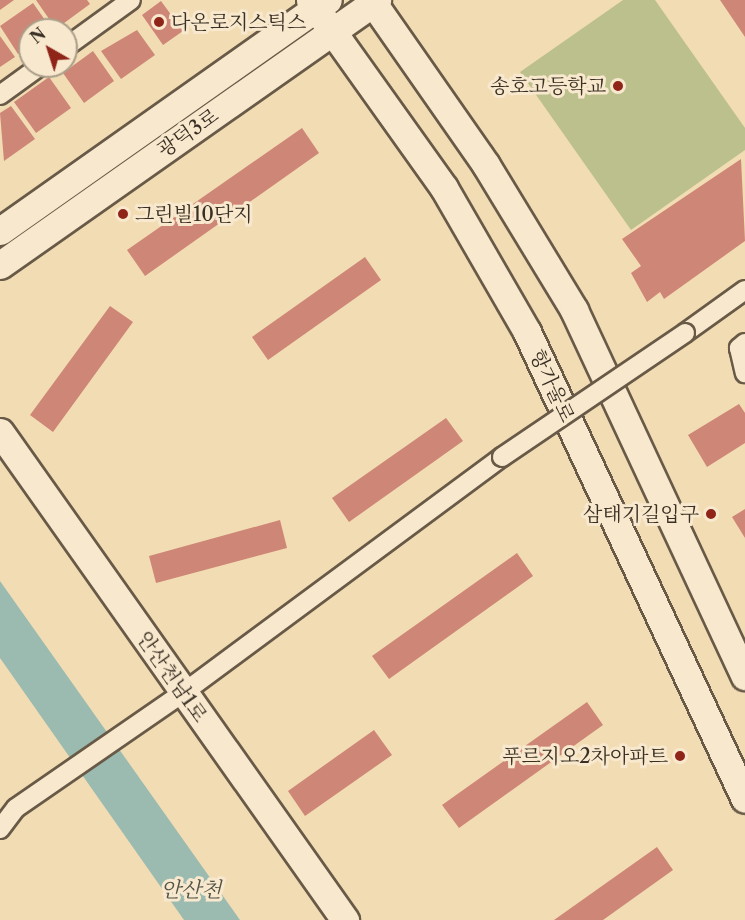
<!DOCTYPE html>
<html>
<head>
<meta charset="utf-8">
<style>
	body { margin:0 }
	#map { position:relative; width:745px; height:920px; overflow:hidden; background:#f2dcb4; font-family:"Libre Caslon Text","Noto Serif KR",serif }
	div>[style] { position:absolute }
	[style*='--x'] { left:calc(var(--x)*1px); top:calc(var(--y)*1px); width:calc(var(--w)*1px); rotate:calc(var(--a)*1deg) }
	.green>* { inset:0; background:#bcc08c }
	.water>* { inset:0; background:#9bbbb0 }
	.building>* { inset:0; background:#ce8676 }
	.roads { filter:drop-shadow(2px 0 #685a47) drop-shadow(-2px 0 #685a47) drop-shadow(0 2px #685a47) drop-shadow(0 -2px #685a47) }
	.street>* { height:18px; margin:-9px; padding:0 9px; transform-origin:9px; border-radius:9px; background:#f7e8ce }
	.secondary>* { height:27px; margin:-13.5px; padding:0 13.5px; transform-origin:13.5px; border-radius:13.5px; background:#f7e8ce }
	.bridges { filter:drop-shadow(2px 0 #685a47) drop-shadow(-2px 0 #685a47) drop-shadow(0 2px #685a47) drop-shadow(0 -2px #685a47) }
	.street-bridge>* { height:18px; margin:-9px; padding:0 9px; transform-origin:9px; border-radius:9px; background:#f7e8ce }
	.dots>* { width:16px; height:16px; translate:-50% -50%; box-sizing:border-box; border:3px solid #f7e8ce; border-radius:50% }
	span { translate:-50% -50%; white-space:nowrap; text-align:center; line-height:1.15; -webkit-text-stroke:6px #f7e8ce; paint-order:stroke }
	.poi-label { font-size:20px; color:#3a2f23 }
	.left { translate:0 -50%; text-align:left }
	.right { translate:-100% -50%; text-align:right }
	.street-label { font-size:20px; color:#3a2f23 }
	.water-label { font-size:21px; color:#525246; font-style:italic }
	.north { position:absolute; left:18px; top:18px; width:60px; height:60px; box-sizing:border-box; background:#f7e8ce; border:2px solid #ab9e8a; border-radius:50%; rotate:321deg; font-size:16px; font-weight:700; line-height:24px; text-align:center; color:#3a2f23 }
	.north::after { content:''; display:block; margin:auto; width:21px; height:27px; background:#8f2418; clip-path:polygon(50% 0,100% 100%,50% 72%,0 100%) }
</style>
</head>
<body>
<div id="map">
	<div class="green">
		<div style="clip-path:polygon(623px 0,655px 0,745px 128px,745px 150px,631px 230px,520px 72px)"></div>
	</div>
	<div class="water">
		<div style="clip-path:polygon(0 581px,240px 920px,184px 920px,0 658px)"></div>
	</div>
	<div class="building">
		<div style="clip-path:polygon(0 0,14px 0,0 10px)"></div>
		<div style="clip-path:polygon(36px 0,87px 0,90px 4px,56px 29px)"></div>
		<div style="clip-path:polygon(720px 0,745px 0,745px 37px)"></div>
		<div style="clip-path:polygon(161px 1px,183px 31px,163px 45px,142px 15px)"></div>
		<div style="clip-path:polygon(33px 3px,52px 30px,30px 30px,30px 45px,18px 54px,0 26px)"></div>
		<div style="clip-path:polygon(137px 30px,155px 55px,121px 79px,101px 51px)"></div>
		<div style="clip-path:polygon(0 36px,15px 57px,0 67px)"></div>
		<div style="clip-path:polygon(93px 51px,114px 81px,84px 103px,63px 73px)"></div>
		<div style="clip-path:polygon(49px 77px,71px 108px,36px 133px,14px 102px)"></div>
		<div style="clip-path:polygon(11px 106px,35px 139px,4px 161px,0 113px)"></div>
		<div style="clip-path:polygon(302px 128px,319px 153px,145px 276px,127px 250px)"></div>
		<div style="clip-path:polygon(741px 159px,745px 241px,664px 299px,660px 292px,647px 302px,631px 273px,641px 266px,622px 239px)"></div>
		<div style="clip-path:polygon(365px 257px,381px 280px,268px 360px,252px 337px)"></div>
		<div style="clip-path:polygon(110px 306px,133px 322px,53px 432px,30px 415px)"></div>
		<div style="clip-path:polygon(739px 404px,745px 413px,745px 443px,707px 467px,688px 435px)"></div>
		<div style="clip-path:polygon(446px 418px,463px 441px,349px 522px,332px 498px)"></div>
		<div style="clip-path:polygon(745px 509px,745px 538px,732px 517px)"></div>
		<div style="clip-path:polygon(280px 520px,287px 548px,156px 583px,149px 556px)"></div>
		<div style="clip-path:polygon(517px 553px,533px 576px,389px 679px,372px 656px)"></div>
		<div style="clip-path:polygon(587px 702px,603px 725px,459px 828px,442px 805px)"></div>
		<div style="clip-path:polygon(374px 730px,392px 755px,305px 816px,288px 791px)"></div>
		<div style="clip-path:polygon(657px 847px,673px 870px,603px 920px,554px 920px)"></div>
	</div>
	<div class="roads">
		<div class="street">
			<div style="--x:66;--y:47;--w:80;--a:-35.9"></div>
			<div style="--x:0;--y:95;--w:49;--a:-35.9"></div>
			<div style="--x:685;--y:333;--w:74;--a:-35.6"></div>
			<div style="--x:745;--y:343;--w:8;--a:140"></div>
			<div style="--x:739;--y:348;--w:26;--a:77"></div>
			<div style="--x:0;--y:829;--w:26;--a:-53"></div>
			<div style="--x:16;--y:808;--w:203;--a:-34.6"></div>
			<div style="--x:183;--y:693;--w:397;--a:-36.5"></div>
		</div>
		<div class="secondary">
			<div style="--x:310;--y:0;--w:231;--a:54.5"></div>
			<div style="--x:444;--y:188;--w:166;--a:60"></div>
			<div style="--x:527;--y:332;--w:515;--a:64.98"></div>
			<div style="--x:371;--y:0;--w:201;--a:55.1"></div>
			<div style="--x:486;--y:165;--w:170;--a:58.7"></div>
			<div style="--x:574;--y:310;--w:404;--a:65"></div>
			<div style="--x:0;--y:231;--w:401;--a:-35.2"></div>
			<div style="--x:0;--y:265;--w:461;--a:-35.1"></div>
			<div style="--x:0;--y:432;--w:598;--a:54.74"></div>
		</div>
	</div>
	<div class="bridges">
		<div class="street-bridge">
			<div style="--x:502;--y:457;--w:221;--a:-34.1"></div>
		</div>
	</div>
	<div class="dots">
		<div style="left:159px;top:22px;background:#8f2418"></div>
		<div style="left:618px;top:86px;background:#8f2418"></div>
		<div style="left:123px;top:214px;background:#8f2418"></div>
		<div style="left:711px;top:514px;background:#8f2418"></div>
		<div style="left:680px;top:756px;background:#8f2418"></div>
	</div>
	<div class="poi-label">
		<span class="left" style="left:171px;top:22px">다온로지스틱스</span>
		<span class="right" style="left:606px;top:86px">송호고등학교</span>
		<span class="left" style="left:135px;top:214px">그린빌10단지</span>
		<span class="right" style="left:699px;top:514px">삼태기길입구</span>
		<span class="right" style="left:668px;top:756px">푸르지오2차아파트</span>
	</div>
	<div class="street-label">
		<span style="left:188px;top:133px;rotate:-35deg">광덕3로</span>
		<span style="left:552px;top:386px;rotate:65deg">항가울로</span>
		<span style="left:172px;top:677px;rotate:55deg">안산천남1로</span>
	</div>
	<div class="water-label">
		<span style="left:191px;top:890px">안산천</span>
	</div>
	<div class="north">N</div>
</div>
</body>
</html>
